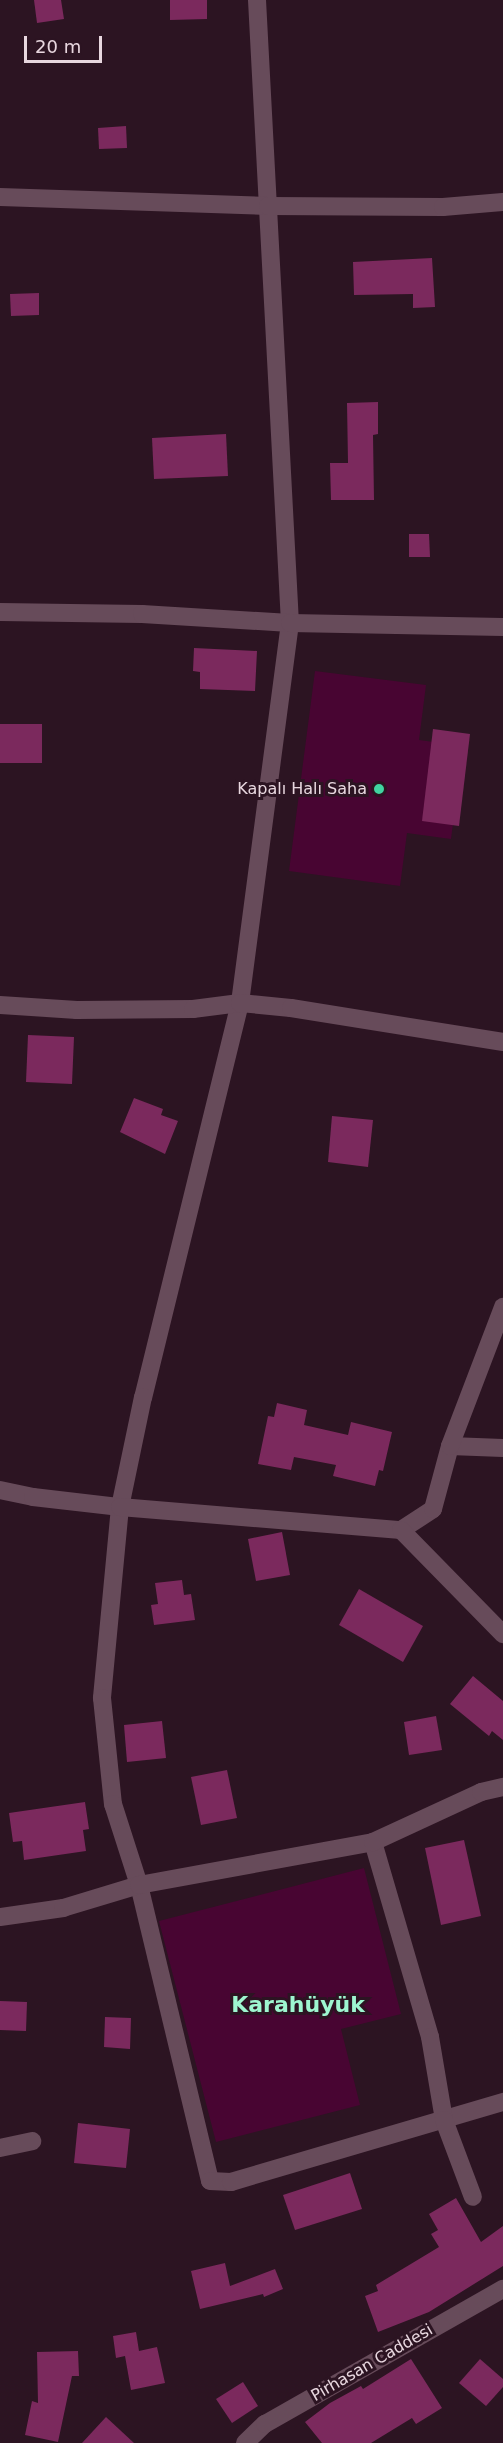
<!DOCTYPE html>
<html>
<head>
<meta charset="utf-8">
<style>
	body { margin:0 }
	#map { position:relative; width:503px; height:2443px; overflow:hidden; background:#2c1422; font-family:"DejaVu Sans",sans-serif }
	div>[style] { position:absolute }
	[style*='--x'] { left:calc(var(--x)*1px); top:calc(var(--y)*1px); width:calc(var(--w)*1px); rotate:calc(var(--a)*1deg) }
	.green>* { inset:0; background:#480532 }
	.building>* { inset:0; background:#7b295d }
	.minor>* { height:18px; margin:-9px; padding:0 9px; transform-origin:9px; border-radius:9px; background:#674b5a }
	.tertiary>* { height:18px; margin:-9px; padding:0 9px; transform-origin:9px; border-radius:9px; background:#674b5a }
	.dots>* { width:16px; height:16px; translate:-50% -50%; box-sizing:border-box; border:3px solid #2c1422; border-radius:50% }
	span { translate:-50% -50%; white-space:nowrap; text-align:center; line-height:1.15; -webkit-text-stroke:6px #2c1422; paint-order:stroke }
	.poi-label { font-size:16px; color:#e8d7df }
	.right { translate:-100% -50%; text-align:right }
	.street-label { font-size:16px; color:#e8d7df }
	.district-label { font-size:22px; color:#9ef6d0; font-weight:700 }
	.scale { position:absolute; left:24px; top:36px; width:78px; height:27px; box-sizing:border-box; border:3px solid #e8d7df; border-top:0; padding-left:8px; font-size:18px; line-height:21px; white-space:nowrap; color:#e8d7df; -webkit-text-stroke:4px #2c1422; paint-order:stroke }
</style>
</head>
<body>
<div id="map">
	<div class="green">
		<div style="clip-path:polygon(315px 671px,426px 685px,419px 740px,463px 746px,451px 839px,407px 833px,400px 886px,289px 871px)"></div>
		<div style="clip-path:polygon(364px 1868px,401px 2014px,341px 2029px,360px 2105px,216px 2142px,159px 1921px)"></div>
	</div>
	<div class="building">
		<div style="clip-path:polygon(34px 0,61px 0,64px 19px,37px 23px)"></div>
		<div style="clip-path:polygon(170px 0,207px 0,207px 19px,170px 20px)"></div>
		<div style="clip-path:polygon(126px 126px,127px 148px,99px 149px,98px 128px)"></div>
		<div style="clip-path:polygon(432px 258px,435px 307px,413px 308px,413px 294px,354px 295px,353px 262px)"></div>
		<div style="clip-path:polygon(39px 293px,39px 315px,11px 316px,10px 294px)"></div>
		<div style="clip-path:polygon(378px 402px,378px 434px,373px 435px,374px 500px,331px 500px,330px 463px,348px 463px,347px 403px)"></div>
		<div style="clip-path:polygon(226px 434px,228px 476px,154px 479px,152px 438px)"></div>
		<div style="clip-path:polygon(409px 534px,429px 534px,430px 557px,409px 557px)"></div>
		<div style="clip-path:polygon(194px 648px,257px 651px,255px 691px,200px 689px,200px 672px,193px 671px)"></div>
		<div style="clip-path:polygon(0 724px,42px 724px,42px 763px,0 763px)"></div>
		<div style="clip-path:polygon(433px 729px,470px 734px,459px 826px,422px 821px)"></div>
		<div style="clip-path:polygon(28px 1035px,74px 1037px,72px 1084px,26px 1082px)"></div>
		<div style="clip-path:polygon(134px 1098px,163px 1109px,161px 1115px,178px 1121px,165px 1154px,120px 1132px)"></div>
		<div style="clip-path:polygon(332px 1116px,373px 1120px,368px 1167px,328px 1162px)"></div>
		<div style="clip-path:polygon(277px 1403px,307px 1410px,304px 1425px,348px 1435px,351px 1422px,392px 1432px,383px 1471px,379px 1470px,375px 1486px,333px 1476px,336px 1465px,294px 1457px,291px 1470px,258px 1464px,268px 1416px,274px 1417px)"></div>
		<div style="clip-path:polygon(282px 1532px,290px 1575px,256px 1581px,248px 1539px)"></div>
		<div style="clip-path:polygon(182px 1580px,184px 1595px,191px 1594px,195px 1620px,154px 1625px,151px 1605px,158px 1604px,155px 1583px)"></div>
		<div style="clip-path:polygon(359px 1589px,423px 1626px,403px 1662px,339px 1625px)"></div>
		<div style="clip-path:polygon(473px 1676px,503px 1701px,503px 1740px,492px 1731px,489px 1736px,450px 1704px)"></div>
		<div style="clip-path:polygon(436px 1716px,442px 1750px,409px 1755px,404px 1722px)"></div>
		<div style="clip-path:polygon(162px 1721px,166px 1758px,127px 1762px,124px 1725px)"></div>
		<div style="clip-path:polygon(227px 1770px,237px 1818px,201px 1825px,191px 1777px)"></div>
		<div style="clip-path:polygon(85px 1802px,89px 1829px,83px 1830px,86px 1851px,24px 1860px,22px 1841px,13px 1842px,9px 1813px)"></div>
		<div style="clip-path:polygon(464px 1840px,481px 1916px,441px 1925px,425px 1848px)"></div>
		<div style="clip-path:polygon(0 2001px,27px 2002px,26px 2031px,0 2030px)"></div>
		<div style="clip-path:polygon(105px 2017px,131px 2018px,130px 2049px,104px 2047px)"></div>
		<div style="clip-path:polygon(78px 2123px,130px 2129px,126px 2168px,74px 2163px)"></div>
		<div style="clip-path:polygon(350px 2173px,362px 2209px,295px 2230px,283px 2195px)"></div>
		<div style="clip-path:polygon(456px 2198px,481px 2242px,503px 2226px,503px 2266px,429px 2312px,378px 2332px,365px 2296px,378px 2291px,376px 2285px,439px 2247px,431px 2234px,438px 2230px,429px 2214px)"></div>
		<div style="clip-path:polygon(225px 2263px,230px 2286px,275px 2269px,283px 2289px,264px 2297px,263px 2294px,200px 2309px,191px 2271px)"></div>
		<div style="clip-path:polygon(136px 2332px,139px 2351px,157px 2347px,165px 2383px,131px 2390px,125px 2356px,116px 2358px,113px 2336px)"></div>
		<div style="clip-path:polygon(78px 2351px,79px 2376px,72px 2376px,58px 2442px,25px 2435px,32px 2401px,38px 2403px,37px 2352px)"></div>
		<div style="clip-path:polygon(411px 2359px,442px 2408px,416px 2424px,412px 2418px,371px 2443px,322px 2443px,305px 2422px,330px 2403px,361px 2386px,363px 2389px)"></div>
		<div style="clip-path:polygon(480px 2359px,503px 2379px,503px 2387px,486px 2406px,459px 2383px)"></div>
		<div style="clip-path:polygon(243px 2382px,258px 2406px,232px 2423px,216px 2399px)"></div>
		<div style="clip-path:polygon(106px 2417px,134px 2443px,82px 2443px)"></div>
	</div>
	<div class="minor">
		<div style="--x:257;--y:0;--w:624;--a:86.97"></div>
		<div style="--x:290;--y:623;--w:383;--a:97.5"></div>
		<div style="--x:240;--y:1003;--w:406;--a:103.8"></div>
		<div style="--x:143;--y:1397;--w:112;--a:101.8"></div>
		<div style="--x:120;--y:1507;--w:192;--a:95.4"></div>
		<div style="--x:102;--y:1698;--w:107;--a:84.1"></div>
		<div style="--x:113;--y:1804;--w:85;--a:72.2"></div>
		<div style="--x:139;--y:1885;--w:304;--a:76.5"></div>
		<div style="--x:210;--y:2181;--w:21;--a:3"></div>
		<div style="--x:231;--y:2182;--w:284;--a:-16.4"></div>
		<div style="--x:0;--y:197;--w:268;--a:1.9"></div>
		<div style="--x:268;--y:206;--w:175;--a:0.3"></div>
		<div style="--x:443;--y:207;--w:60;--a:-4.8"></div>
		<div style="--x:0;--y:612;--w:142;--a:0.8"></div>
		<div style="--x:142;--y:614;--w:148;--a:3.5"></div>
		<div style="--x:290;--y:623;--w:213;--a:1.1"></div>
		<div style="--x:0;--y:1005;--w:77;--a:3.7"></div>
		<div style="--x:77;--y:1010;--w:116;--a:-0.5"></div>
		<div style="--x:193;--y:1009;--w:47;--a:-7.3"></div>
		<div style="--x:240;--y:1003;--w:51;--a:5.6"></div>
		<div style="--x:291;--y:1008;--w:215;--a:9.1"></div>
		<div style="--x:450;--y:1446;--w:53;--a:2.2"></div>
		<div style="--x:0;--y:1490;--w:34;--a:12"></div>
		<div style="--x:33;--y:1497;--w:88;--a:6.6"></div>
		<div style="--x:120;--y:1507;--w:282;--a:4.7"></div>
		<div style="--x:401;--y:1530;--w:38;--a:-33"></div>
		<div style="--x:433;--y:1509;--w:65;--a:-74.9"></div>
		<div style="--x:450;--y:1446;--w:149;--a:-69.1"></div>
		<div style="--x:401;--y:1530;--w:146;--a:45.6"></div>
		<div style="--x:373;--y:1842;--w:203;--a:73.7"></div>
		<div style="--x:430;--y:2037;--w:84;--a:80.4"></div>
		<div style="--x:444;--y:2120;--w:82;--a:69.4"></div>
		<div style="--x:0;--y:1917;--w:64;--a:-8.1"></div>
		<div style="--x:63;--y:1908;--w:79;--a:-16.8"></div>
		<div style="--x:139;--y:1885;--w:238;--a:-10.4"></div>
		<div style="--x:373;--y:1842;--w:119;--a:-24.8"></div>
		<div style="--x:481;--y:1792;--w:23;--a:-13"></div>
		<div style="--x:0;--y:2148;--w:33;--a:-12"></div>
	</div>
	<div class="tertiary">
		<div style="--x:245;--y:2443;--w:28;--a:-44"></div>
		<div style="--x:265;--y:2424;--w:274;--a:-29.6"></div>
	</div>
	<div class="dots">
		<div style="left:379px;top:789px;background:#41d4a1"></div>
	</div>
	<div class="poi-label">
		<span class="right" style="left:367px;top:789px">Kapalı Halı Saha</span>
	</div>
	<div class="street-label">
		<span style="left:372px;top:2363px;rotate:-30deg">Pirhasan Caddesi</span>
	</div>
	<div class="district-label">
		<span style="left:298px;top:2005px">Karahüyük</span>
	</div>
	<div class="scale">20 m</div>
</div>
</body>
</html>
